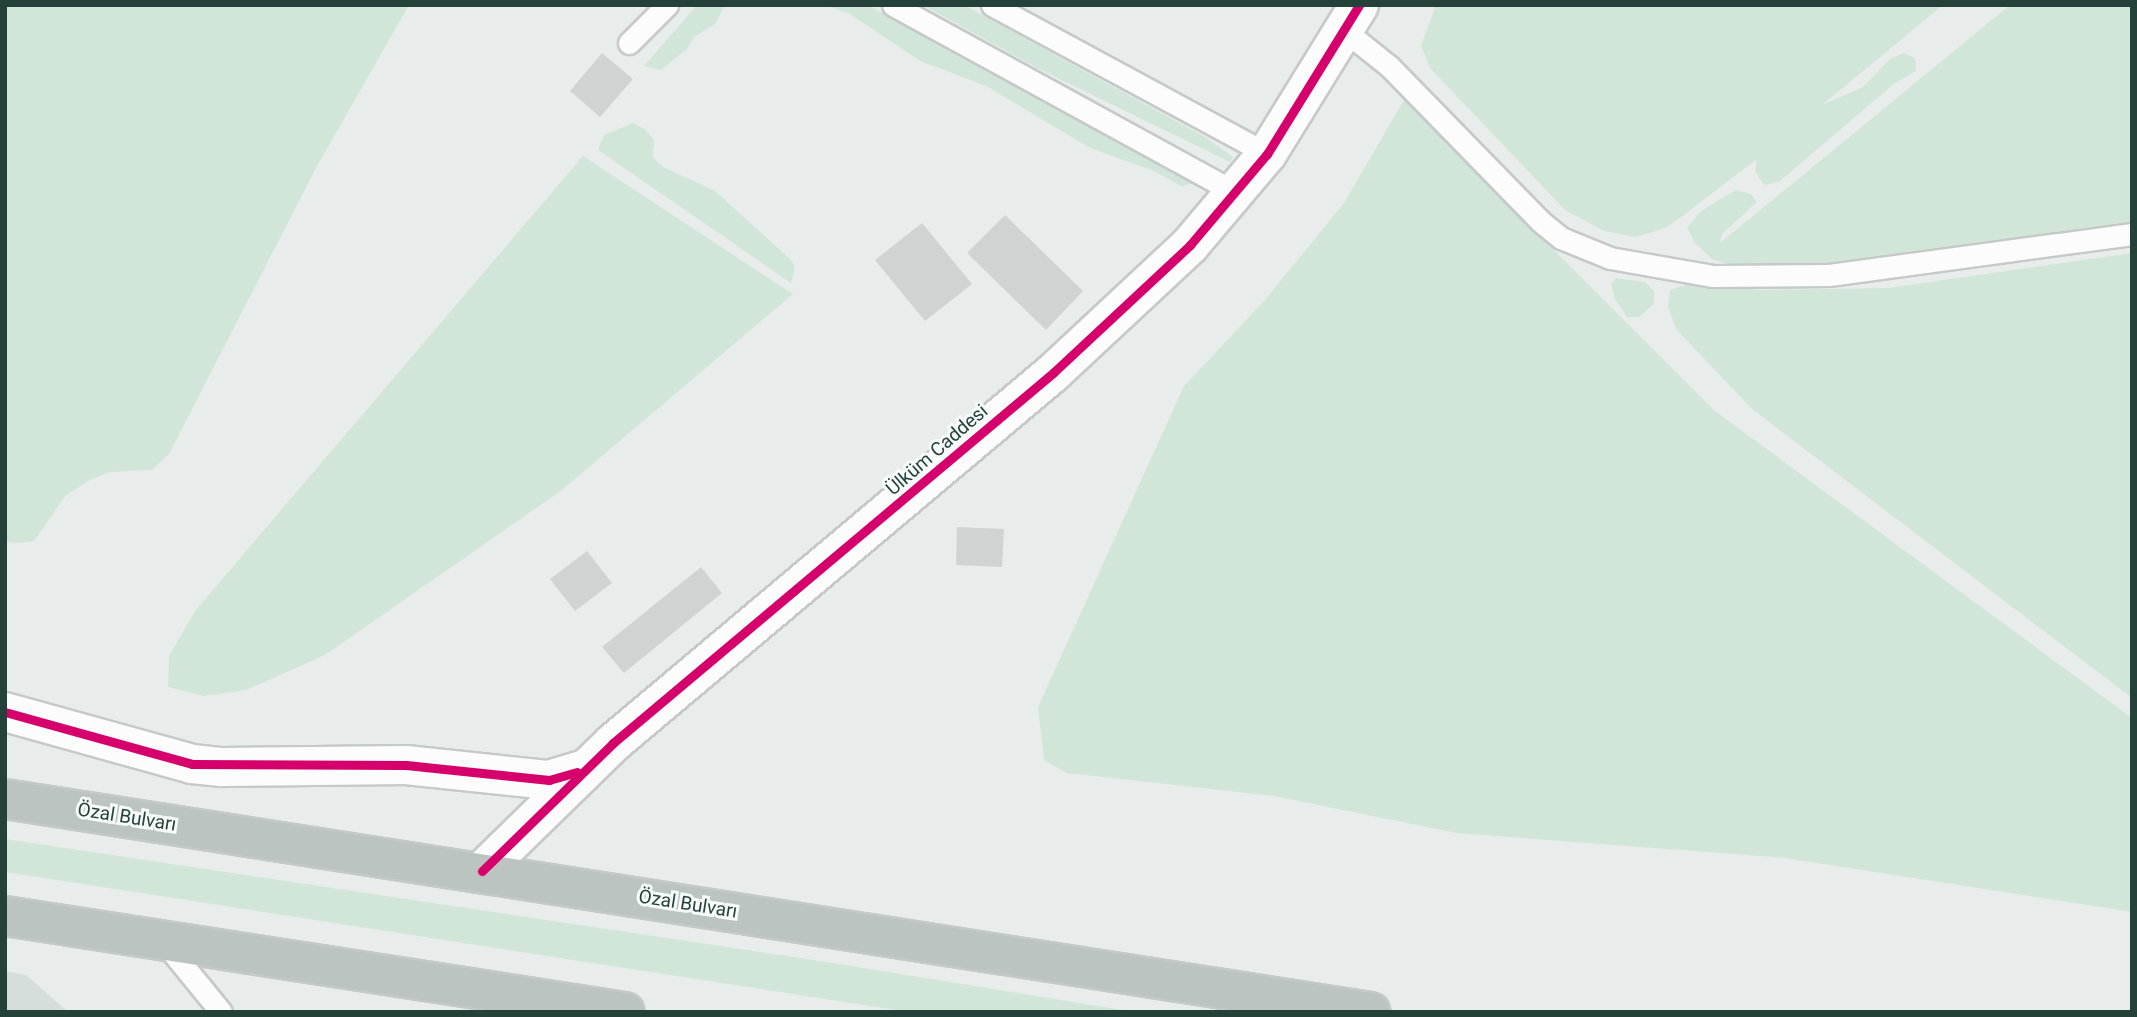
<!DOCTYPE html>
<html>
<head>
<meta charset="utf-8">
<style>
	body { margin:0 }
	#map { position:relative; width:2137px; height:1017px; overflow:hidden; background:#e8edeb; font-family:Roboto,sans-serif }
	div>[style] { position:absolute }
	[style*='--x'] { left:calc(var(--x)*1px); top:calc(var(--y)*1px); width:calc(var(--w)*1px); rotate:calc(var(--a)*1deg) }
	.built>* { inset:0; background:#d6dedb }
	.green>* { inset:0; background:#d1e6d8 }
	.building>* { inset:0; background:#cfd4d2 }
	.roads { filter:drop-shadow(2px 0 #c5cac8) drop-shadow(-2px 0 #c5cac8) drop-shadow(0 2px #c5cac8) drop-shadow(0 -2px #c5cac8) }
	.lane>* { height:21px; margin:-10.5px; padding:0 10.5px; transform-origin:10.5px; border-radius:10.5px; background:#fcfcfc }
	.street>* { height:38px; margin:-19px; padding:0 19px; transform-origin:19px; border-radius:19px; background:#fcfcfc }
	.highway>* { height:38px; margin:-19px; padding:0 19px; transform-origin:19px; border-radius:19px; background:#bcc4c2 }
	.cycleway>* { height:9px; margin:-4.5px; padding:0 4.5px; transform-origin:4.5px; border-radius:4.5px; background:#d6006c }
	span { translate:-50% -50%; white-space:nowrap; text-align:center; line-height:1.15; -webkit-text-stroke:6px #f7fbf9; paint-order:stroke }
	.street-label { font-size:19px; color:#24423a }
	.frame { position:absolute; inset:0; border:7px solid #24423a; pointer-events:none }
</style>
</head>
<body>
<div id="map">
	<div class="built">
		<div style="clip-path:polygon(5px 971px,26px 975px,68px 1012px,5px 1012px)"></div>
	</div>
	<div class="green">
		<div style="clip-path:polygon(5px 5px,409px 5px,316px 168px,169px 454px,152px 470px,109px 472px,90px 480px,66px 495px,34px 541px,20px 543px,5px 542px)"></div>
		<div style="clip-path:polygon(697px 5px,725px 5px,715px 24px,694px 37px,687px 49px,661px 70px,644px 66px)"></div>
		<div style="clip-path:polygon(824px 5px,867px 5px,1189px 171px,1194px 183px,1181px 186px,1154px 171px,1090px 148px,986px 86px,920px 61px,848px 13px)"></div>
		<div style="clip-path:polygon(923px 5px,964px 5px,1205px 137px,1233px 157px,1230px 162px,1039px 69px)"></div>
		<div style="clip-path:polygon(1436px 5px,1943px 5px,1822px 105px,1863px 87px,1890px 59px,1904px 53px,1915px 58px,1916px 71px,1895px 83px,1779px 182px,1764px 185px,1755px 171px,1757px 159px,1668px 227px,1636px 237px,1604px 231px,1565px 210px,1430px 68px,1421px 46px)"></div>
		<div style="clip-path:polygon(2010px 5px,2132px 5px,2132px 225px,1815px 265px,1732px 265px,1712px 259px,1695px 243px,1687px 228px,1701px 211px,1736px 190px,1751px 194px,1757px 202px,1722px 234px,1720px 243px)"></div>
		<div style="clip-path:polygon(1404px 100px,1715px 411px,2132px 718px,2132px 912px,1785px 858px,1456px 833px,1274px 796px,1066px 773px,1044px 760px,1038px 707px,1184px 386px,1265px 300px,1344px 203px)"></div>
		<div style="clip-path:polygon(633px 123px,645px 129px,654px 140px,653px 157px,663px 167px,715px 191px,789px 258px,795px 266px,791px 283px,598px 150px,604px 135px)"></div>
		<div style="clip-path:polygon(583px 156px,793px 294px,562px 490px,325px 655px,246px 690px,204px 696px,168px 687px,169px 656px,195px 611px)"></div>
		<div style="clip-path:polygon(2132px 253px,2132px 698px,1752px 409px,1676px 329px,1668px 307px,1670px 290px,1691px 283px,1759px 290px,1888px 288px)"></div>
		<div style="clip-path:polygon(1616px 278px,1645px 282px,1654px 291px,1654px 304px,1639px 317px,1627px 317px,1615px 299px,1611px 284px)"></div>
		<div style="clip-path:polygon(5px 839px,820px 961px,1135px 1012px,909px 1012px,5px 872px)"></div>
	</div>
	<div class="building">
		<div style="clip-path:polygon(602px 53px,633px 79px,600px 117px,570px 91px)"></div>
		<div style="clip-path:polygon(1005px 215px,1083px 291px,1046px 330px,967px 253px)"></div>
		<div style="clip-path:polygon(922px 223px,972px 284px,925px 321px,875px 260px)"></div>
		<div style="clip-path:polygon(957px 527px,1004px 529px,1002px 567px,956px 565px)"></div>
		<div style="clip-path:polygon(587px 551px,612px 583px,575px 611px,550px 579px)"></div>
		<div style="clip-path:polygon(701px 567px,722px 593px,624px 673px,602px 647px)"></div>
	</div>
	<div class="roads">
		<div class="lane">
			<div style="--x:893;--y:5;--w:392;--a:28.7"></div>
			<div style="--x:992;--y:5;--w:313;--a:28.4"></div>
			<div style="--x:1344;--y:30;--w:58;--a:38.7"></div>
			<div style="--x:1389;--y:66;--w:216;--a:45.7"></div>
			<div style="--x:1540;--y:221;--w:27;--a:39"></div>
			<div style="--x:1561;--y:238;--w:53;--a:22.2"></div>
			<div style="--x:1610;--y:258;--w:105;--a:9.9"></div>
			<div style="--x:1713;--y:276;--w:116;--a:-0.5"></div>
			<div style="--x:1829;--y:275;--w:306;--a:-7.7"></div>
			<div style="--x:629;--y:43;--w:54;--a:-45"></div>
			<div style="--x:164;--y:942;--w:90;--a:50.8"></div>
		</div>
		<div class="street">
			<div style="--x:5;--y:712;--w:194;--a:15.5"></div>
			<div style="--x:192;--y:764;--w:30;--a:6"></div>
			<div style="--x:222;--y:767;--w:184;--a:-0.6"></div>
			<div style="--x:406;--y:765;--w:144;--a:6"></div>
			<div style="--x:549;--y:780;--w:37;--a:-17"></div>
			<div style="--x:482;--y:871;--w:183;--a:-44.3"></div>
			<div style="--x:613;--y:743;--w:576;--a:-40.07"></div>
			<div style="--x:1054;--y:372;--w:186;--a:-43"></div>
			<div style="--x:1190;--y:245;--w:119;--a:-49.8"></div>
			<div style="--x:1267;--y:154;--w:175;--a:-58.3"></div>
		</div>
		<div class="highway">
			<div style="--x:5;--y:799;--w:1382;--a:8.87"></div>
			<div style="--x:5;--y:916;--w:627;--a:8.8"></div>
		</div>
	</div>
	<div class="cycleway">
		<div style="--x:5;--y:712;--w:194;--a:15.5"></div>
		<div style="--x:192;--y:764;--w:214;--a:0.3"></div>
		<div style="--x:406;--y:765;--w:144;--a:6"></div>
		<div style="--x:549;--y:780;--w:29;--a:-16"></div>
		<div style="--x:482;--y:871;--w:183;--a:-44.3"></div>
		<div style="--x:613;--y:743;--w:576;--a:-40.07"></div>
		<div style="--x:1054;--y:372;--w:186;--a:-43"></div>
		<div style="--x:1190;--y:245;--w:119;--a:-49.8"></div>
		<div style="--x:1267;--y:154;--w:175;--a:-58.3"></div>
	</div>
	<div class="street-label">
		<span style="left:937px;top:450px;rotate:-41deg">Ülküm Caddesi</span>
		<span style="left:127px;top:817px;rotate:9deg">Özal Bulvarı</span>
		<span style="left:688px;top:904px;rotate:9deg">Özal Bulvarı</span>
	</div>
	<div class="frame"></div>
</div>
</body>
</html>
